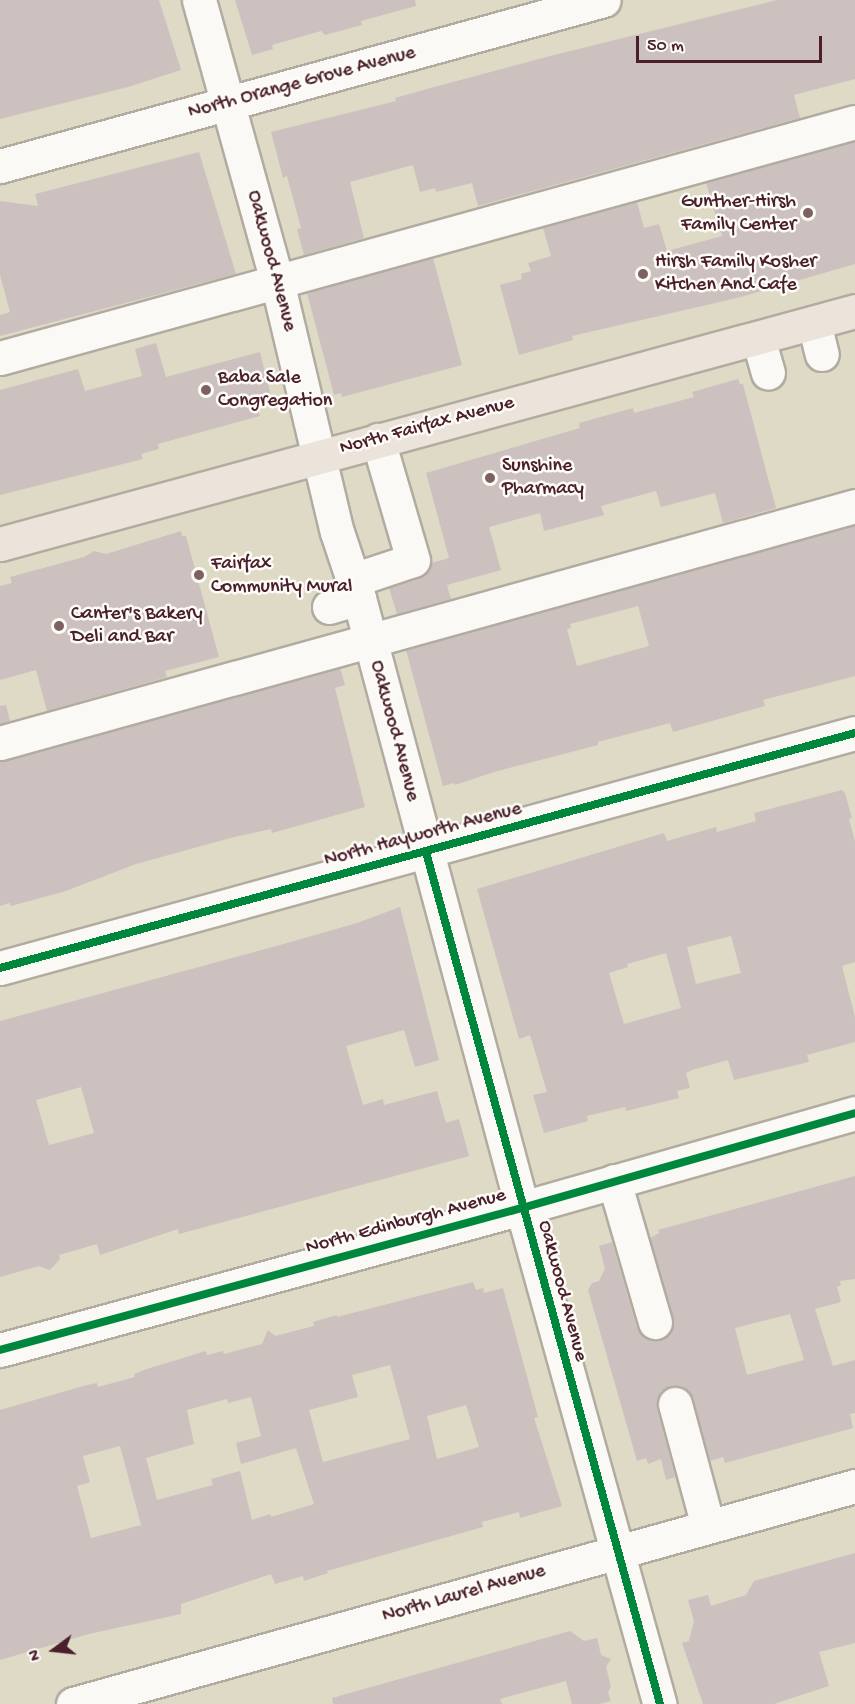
<!DOCTYPE html>
<html>
<head>
<meta charset="utf-8">
<style>
	body { margin:0 }
	#map { position:relative; width:855px; height:1704px; overflow:hidden; background:#dedac6; font-family:"Gochi Hand",sans-serif }
	div>[style] { position:absolute }
	[style*='--x'] { left:calc(var(--x)*1px); top:calc(var(--y)*1px); width:calc(var(--w)*1px); rotate:calc(var(--a)*1deg) }
	.building>* { inset:0; background:#ccc1bf }
	.roads { filter:drop-shadow(2px 0 #b1aba0) drop-shadow(-2px 0 #b1aba0) drop-shadow(0 2px #b1aba0) drop-shadow(0 -2px #b1aba0) }
	.minor>* { height:33px; margin:-16.5px; padding:0 16.5px; transform-origin:16.5px; border-radius:16.5px; background:#faf9f6 }
	.major>* { height:33px; margin:-16.5px; padding:0 16.5px; transform-origin:16.5px; border-radius:16.5px; background:#ece4da }
	.cycleway>* { height:8px; margin:-4px; padding:0 4px; transform-origin:4px; border-radius:4px; background:#00873e }
	.dots>* { width:16px; height:16px; translate:-50% -50%; box-sizing:border-box; border:3px solid #fdfcf7; border-radius:50% }
	span { translate:-50% -50%; white-space:nowrap; text-align:center; line-height:1.15; -webkit-text-stroke:5px #fdfcf7; paint-order:stroke }
	.street-label { font-size:20px; color:#4a1f2b }
	.poi-label { font-size:20px; color:#4a1f2b }
	.right { translate:-100% -50%; text-align:right }
	.left { translate:0 -50%; text-align:left }
	.north { position:absolute; left:24px; top:1620px; width:60px; height:60px; -webkit-text-stroke:4px #fdfcf7; paint-order:stroke; rotate:255deg; font-size:16px; font-weight:700; line-height:24px; text-align:center; color:#4a1f2b }
	.north::after { content:''; display:block; margin:auto; width:21px; height:27px; background:#4a1f2b; clip-path:polygon(50% 0,100% 100%,50% 72%,0 100%) }
	.scale { position:absolute; left:636px; top:36px; width:186px; height:27px; box-sizing:border-box; border:3px solid #4a1f2b; border-top:0; padding-left:8px; font-size:18px; line-height:21px; white-space:nowrap; color:#4a1f2b; -webkit-text-stroke:4px #fdfcf7; paint-order:stroke }
</style>
</head>
<body>
<div id="map">
	<div class="building">
		<div style="clip-path:polygon(0 0,159px 0,181px 70px,128px 87px,0 119px)"></div>
		<div style="clip-path:polygon(235px 0,415px 0,416px 6px,361px 21px,362px 25px,325px 35px,321px 31px,272px 45px,273px 49px,252px 55px)"></div>
		<div style="clip-path:polygon(777px 0,855px 0,855px 79px,794px 95px,800px 118px,478px 206px,472px 183px,436px 192px,435px 188px,420px 192px,413px 165px,350px 182px,364px 238px,304px 255px,297px 229px,301px 228px,287px 176px,283px 178px,271px 132px,396px 101px,395px 98px,427px 89px,550px 56px)"></div>
		<div style="clip-path:polygon(855px 141px,855px 264px,737px 298px,572px 336px,573px 340px,519px 355px,500px 285px,522px 279px,521px 274px,531px 271px,528px 263px,551px 256px,543px 228px,637px 202px,644px 228px,659px 224px,667px 251px,722px 236px,706px 183px)"></div>
		<div style="clip-path:polygon(199px 152px,236px 274px,0 336px,0 315px,10px 312px,0 275px,0 201px,38px 206px,35px 194px)"></div>
		<div style="clip-path:polygon(433px 258px,462px 365px,342px 397px,341px 393px,334px 395px,307px 293px)"></div>
		<div style="clip-path:polygon(156px 343px,166px 377px,260px 352px,271px 396px,256px 401px,260px 416px,158px 444px,159px 449px,141px 454px,143px 459px,0 495px,0 390px,78px 369px,85px 391px,142px 376px,135px 349px)"></div>
		<div style="clip-path:polygon(738px 379px,740px 384px,743px 384px,776px 508px,723px 523px,715px 493px,661px 507px,656px 491px,601px 506px,604px 515px,544px 531px,540px 513px,489px 527px,501px 570px,447px 585px,451px 599px,397px 614px,389px 588px,419px 578px,427px 572px,431px 563px,449px 558px,426px 473px,580px 428px,579px 423px,633px 408px,634px 413px,694px 397px,692px 392px)"></div>
		<div style="clip-path:polygon(evenodd,855px 525px,855px 676px,763px 700px,765px 706px,673px 732px,670px 723px,598px 742px,598px 745px,494px 772px,455px 785px,454px 783px,443px 786px,406px 650px,855px 525px,638px 606px,649px 646px,577px 666px,567px 629px,571px 628px,570px 624px,638px 606px)"></div>
		<div style="clip-path:polygon(181px 531px,182px 536px,186px 536px,219px 657px,165px 671px,167px 677px,47px 711px,36px 670px,0 680px,0 586px,12px 583px,10px 577px,84px 557px,94px 551px,106px 554px)"></div>
		<div style="clip-path:polygon(340px 668px,345px 685px,335px 688px,365px 807px,272px 833px,271px 829px,234px 837px,136px 864px,66px 891px,11px 906px,10px 903px,0 906px,0 761px)"></div>
		<div style="clip-path:polygon(6px 705px,10px 721px,0 724px,0 706px)"></div>
		<div style="clip-path:polygon(evenodd,842px 790px,845px 793px,852px 818px,849px 819px,855px 841px,855px 962px,842px 966px,855px 1017px,855px 1042px,807px 1055px,809px 1062px,734px 1080px,728px 1060px,692px 1070px,686px 1073px,690px 1088px,677px 1091px,679px 1098px,626px 1111px,625px 1107px,587px 1116px,588px 1121px,544px 1133px,533px 1095px,547px 1092px,530px 1035px,519px 1039px,477px 889px,664px 833px,667px 841px,716px 827px,717px 832px,756px 821px,754px 813px,842px 790px,731px 936px,741px 973px,696px 984px,687px 947px,731px 936px,842px 790px,666px 953px,681px 1008px,624px 1024px,609px 973px,628px 967px,627px 964px,666px 953px)"></div>
		<div style="clip-path:polygon(evenodd,400px 907px,439px 1060px,415px 1067px,404px 1030px,346px 1046px,363px 1105px,383px 1099px,384px 1105px,437px 1091px,446px 1123px,459px 1119px,469px 1156px,179px 1234px,178px 1229px,100px 1255px,97px 1244px,59px 1255px,60px 1259px,50px 1270px,39px 1266px,0 1277px,0 1021px,280px 945px,357px 923px,400px 907px,81px 1087px,94px 1133px,49px 1145px,36px 1100px,81px 1087px)"></div>
		<div style="clip-path:polygon(evenodd,855px 1176px,855px 1279px,840px 1281px,841px 1285px,837px 1287px,841px 1302px,815px 1309px,833px 1366px,855px 1360px,855px 1413px,850px 1414px,853px 1428px,725px 1463px,723px 1457px,710px 1461px,693px 1399px,688px 1390px,679px 1386px,671px 1386px,661px 1391px,657px 1400px,657px 1408px,675px 1477px,666px 1480px,661px 1459px,648px 1464px,646px 1458px,637px 1461px,588px 1290px,592px 1283px,599px 1281px,605px 1269px,599px 1246px,612px 1242px,637px 1328px,642px 1336px,651px 1340px,660px 1340px,668px 1335px,673px 1326px,650px 1238px,659px 1233px,658px 1230px,855px 1176px,790px 1314px,804px 1360px,747px 1375px,735px 1328px,790px 1314px)"></div>
		<div style="clip-path:polygon(evenodd,473px 1282px,476px 1290px,483px 1288px,484px 1293px,503px 1288px,538px 1417px,534px 1418px,562px 1506px,520px 1518px,519px 1512px,482px 1522px,483px 1527px,327px 1571px,328px 1573px,304px 1581px,303px 1576px,275px 1584px,271px 1574px,181px 1604px,181px 1614px,89px 1634px,0 1660px,0 1410px,87px 1385px,97px 1383px,98px 1387px,135px 1377px,134px 1374px,147px 1369px,206px 1351px,207px 1355px,223px 1351px,224px 1354px,262px 1344px,268px 1330px,275px 1336px,314px 1326px,313px 1322px,337px 1315px,337px 1317px,473px 1282px,390px 1365px,410px 1439px,323px 1462px,309px 1410px,358px 1397px,352px 1375px,390px 1365px,473px 1282px,251px 1397px,261px 1436px,236px 1443px,241px 1464px,296px 1448px,314px 1504px,271px 1517px,270px 1514px,252px 1520px,240px 1471px,211px 1479px,213px 1485px,157px 1500px,146px 1458px,194px 1444px,187px 1410px,227px 1399px,228px 1403px,251px 1397px,473px 1282px,466px 1405px,479px 1447px,437px 1459px,427px 1416px,466px 1405px,473px 1282px,120px 1446px,141px 1525px,91px 1538px,77px 1486px,90px 1482px,83px 1456px,120px 1446px)"></div>
		<div style="clip-path:polygon(855px 1553px,855px 1643px,819px 1652px,829px 1686px,774px 1704px,703px 1704px,682px 1643px,689px 1641px,694px 1621px,688px 1600px,708px 1595px,711px 1606px,746px 1595px,754px 1581px)"></div>
		<div style="clip-path:polygon(570px 1631px,584px 1641px,597px 1638px,601px 1655px,611px 1659px,606px 1667px,611px 1687px,608px 1692px,611px 1701px,599px 1704px,572px 1704px,566px 1681px,500px 1699px,502px 1704px,333px 1704px,332px 1698px)"></div>
	</div>
	<div class="roads">
		<div class="minor">
			<div style="--x:199;--y:0;--w:292;--a:74.5"></div>
			<div style="--x:277;--y:281;--w:258;--a:76.6"></div>
			<div style="--x:337;--y:532;--w:70;--a:71.6"></div>
			<div style="--x:359;--y:598;--w:650;--a:75.02"></div>
			<div style="--x:527;--y:1226;--w:496;--a:74.5"></div>
			<div style="--x:0;--y:166;--w:626;--a:-15.37"></div>
			<div style="--x:814;--y:323;--w:32;--a:76"></div>
			<div style="--x:758;--y:338;--w:36;--a:74"></div>
			<div style="--x:0;--y:358;--w:887;--a:-15.43"></div>
			<div style="--x:353;--y:580;--w:63;--a:-18.4"></div>
			<div style="--x:413;--y:560;--w:125;--a:-106.3"></div>
			<div style="--x:329;--y:607;--w:31;--a:-17"></div>
			<div style="--x:0;--y:743;--w:887;--a:-15.49"></div>
			<div style="--x:0;--y:968;--w:887;--a:-15.37"></div>
			<div style="--x:614;--y:1181;--w:147;--a:73.8"></div>
			<div style="--x:0;--y:1350;--w:541;--a:-15.22"></div>
			<div style="--x:522;--y:1208;--w:346;--a:-15.9"></div>
			<div style="--x:675;--y:1404;--w:126;--a:74.9"></div>
			<div style="--x:73;--y:1704;--w:812;--a:-15.58"></div>
		</div>
		<div class="major">
			<div style="--x:0;--y:544;--w:886;--a:-15.24"></div>
		</div>
	</div>
	<div class="cycleway">
		<div style="--x:426;--y:852;--w:884;--a:74.64"></div>
		<div style="--x:0;--y:968;--w:887;--a:-15.37"></div>
		<div style="--x:0;--y:1350;--w:541;--a:-15.22"></div>
		<div style="--x:522;--y:1208;--w:346;--a:-15.9"></div>
	</div>
	<div class="dots">
		<div style="left:808px;top:213px;background:#7e6061"></div>
		<div style="left:643px;top:274px;background:#7e6061"></div>
		<div style="left:206px;top:390px;background:#7e6061"></div>
		<div style="left:490px;top:478px;background:#7e6061"></div>
		<div style="left:199px;top:575px;background:#7e6061"></div>
		<div style="left:59px;top:626px;background:#7e6061"></div>
	</div>
	<div class="street-label">
		<span style="left:302px;top:83px;rotate:-15deg">North Orange Grove Avenue</span>
		<span style="left:271px;top:261px;rotate:75deg">Oakwood Avenue</span>
		<span style="left:427px;top:426px;rotate:-15deg">North Fairfax Avenue</span>
		<span style="left:394px;top:731px;rotate:75deg">Oakwood Avenue</span>
		<span style="left:423px;top:835px;rotate:-15deg">North Hayworth Avenue</span>
		<span style="left:406px;top:1222px;rotate:-15deg">North Edinburgh Avenue</span>
		<span style="left:562px;top:1291px;rotate:75deg">Oakwood Avenue</span>
		<span style="left:464px;top:1594px;rotate:-16deg">North Laurel Avenue</span>
	</div>
	<div class="poi-label">
		<span class="right" style="left:796px;top:214px">Gunther-Hirsh<br>Family Center</span>
		<span class="left" style="left:655px;top:274px">Hirsh Family Kosher<br>Kitchen And Cafe</span>
		<span class="left" style="left:218px;top:390px">Baba Sale<br>Congregation</span>
		<span class="left" style="left:502px;top:478px">Sunshine<br>Pharmacy</span>
		<span class="left" style="left:211px;top:576px">Fairfax<br>Community Mural</span>
		<span class="left" style="left:71px;top:626px">Canter's Bakery<br>Deli and Bar</span>
	</div>
	<div class="north">N</div>
	<div class="scale">50 m</div>
</div>
</body>
</html>
